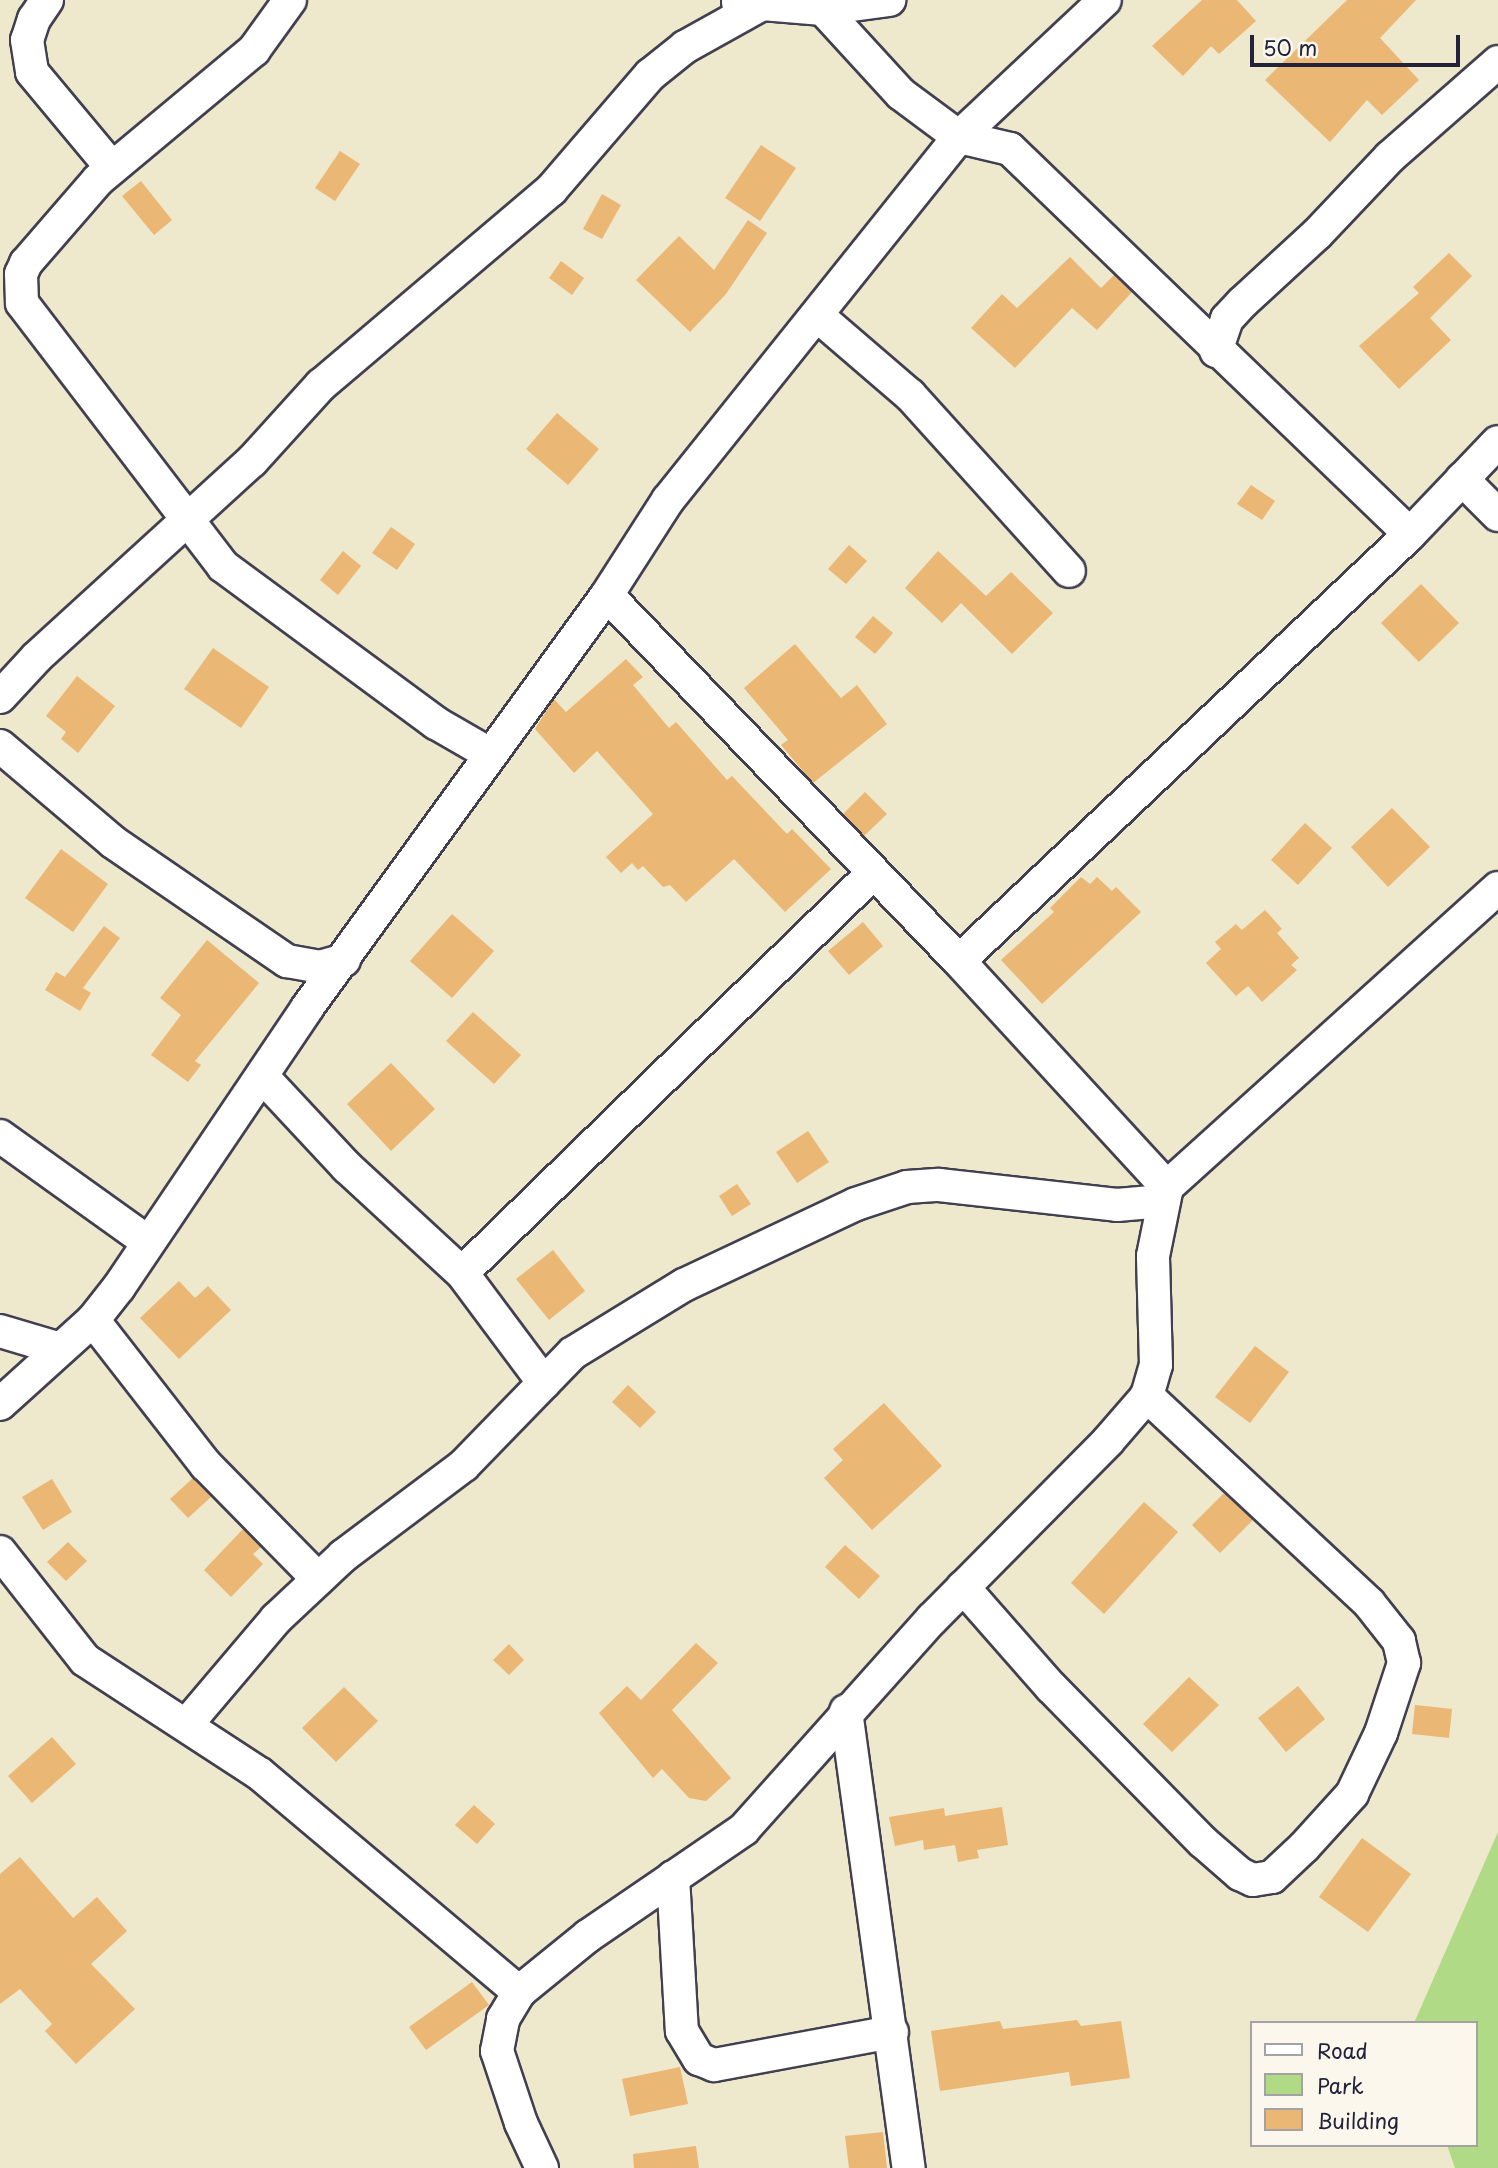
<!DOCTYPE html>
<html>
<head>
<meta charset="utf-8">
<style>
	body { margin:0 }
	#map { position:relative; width:1498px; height:2168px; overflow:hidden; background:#eee8cc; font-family:"Playpen Sans",sans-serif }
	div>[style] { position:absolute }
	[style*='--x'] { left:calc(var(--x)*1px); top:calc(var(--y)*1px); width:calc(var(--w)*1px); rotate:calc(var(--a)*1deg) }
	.green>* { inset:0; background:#b0da85 }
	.building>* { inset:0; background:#ebb775 }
	.roads { filter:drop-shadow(2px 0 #414051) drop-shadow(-2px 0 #414051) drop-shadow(0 2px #414051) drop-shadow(0 -2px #414051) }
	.minor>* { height:32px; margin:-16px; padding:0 16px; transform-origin:16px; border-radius:16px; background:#fff }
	span { translate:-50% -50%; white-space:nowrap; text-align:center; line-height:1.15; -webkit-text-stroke:5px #fbf7ec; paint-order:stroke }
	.legend { position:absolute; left:1250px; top:2021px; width:228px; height:126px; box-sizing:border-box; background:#fbf7ec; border:2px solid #a4a2a5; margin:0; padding:9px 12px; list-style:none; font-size:21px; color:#22223b }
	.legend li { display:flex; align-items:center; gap:14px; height:35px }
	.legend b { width:35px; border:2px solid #a4a2a5 }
	.scale { position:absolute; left:1250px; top:35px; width:210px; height:32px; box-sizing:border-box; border:4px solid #22223b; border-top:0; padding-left:9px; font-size:21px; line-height:24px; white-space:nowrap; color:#22223b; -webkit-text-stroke:5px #fbf7ec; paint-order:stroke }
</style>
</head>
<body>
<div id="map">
	<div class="green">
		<div style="clip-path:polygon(1498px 1832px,1498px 2168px,1455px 2168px,1447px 2145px,1475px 2145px,1475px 2023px,1414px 2023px)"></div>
	</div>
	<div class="building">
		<div style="clip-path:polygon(1202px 0,1237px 0,1256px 21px,1219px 54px,1211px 46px,1183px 76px,1152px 46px)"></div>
		<div style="clip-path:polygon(1347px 0,1416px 0,1380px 38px,1419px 80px,1382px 115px,1367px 100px,1330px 142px,1265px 80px)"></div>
		<div style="clip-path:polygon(761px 145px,796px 168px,760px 221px,725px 198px)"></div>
		<div style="clip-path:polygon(340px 151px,360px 164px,335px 201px,315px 188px)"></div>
		<div style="clip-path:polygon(141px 181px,172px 220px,154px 235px,122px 196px)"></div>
		<div style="clip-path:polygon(602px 194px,621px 205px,602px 239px,583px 229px)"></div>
		<div style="clip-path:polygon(748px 220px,767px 233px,726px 294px,690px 332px,636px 280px,679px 236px,714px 270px)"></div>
		<div style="clip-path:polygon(1449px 253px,1472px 276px,1430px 318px,1451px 340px,1399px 389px,1359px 346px,1419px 293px,1413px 287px)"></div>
		<div style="clip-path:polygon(1070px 257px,1101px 288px,1114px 275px,1132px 292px,1097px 330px,1072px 308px,1015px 368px,971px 328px,1002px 294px,1017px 308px)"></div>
		<div style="clip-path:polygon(561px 261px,584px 278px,572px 295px,549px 278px)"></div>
		<div style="clip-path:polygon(557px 413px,599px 449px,568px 485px,526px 449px)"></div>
		<div style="clip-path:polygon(1251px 485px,1275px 501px,1262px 520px,1237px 504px)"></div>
		<div style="clip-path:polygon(391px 527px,415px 544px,397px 570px,372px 553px)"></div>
		<div style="clip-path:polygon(849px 545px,867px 561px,846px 584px,828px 569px)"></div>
		<div style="clip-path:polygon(343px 551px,361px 566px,338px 595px,320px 580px)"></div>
		<div style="clip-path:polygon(938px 551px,986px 596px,1011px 572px,1053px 613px,1012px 654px,961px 603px,942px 623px,905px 588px)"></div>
		<div style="clip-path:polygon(1421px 584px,1459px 623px,1419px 662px,1381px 623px)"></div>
		<div style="clip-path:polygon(873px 616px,893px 633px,875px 654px,855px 637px)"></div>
		<div style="clip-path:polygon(795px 644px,841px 698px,857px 685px,887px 724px,813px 783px,781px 745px,788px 740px,744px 688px)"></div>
		<div style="clip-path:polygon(213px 648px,269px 687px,241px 728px,184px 689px)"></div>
		<div style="clip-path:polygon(626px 659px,643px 677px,633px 685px,669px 728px,676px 722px,727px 780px,732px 776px,787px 834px,792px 829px,831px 869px,785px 912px,734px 859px,686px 902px,670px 885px,663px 887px,643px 866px,638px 870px,632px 863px,621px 873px,606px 857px,653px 814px,597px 751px,574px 773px,535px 729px,554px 699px,566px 712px)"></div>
		<div style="clip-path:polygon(77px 676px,115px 706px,78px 753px,61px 739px,66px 732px,46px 716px)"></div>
		<div style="clip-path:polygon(865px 792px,887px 814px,864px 836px,843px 814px)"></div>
		<div style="clip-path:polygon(1392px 808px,1430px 847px,1388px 887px,1351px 847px)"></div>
		<div style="clip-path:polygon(1305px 823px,1332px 848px,1298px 885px,1271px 860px)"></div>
		<div style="clip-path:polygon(61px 849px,108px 884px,73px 932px,25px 898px)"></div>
		<div style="clip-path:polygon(1081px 877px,1090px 884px,1097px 877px,1112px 891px,1116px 887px,1141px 912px,1042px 1004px,1001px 960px,1054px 912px,1050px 908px)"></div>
		<div style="clip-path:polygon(1265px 910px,1282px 929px,1277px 933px,1299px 958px,1291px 965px,1297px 970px,1262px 1002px,1248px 986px,1236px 996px,1206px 963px,1221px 949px,1215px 942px,1236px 924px,1242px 930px)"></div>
		<div style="clip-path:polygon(452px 914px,494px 951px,452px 998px,410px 961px)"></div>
		<div style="clip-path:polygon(863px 922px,883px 946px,849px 975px,828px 951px)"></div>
		<div style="clip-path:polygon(104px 926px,120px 938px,83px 988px,91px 993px,80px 1011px,45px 990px,56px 972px,65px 977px)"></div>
		<div style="clip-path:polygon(207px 940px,259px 983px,195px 1061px,201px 1065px,188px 1082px,151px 1055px,181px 1015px,160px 998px)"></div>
		<div style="clip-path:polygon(473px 1012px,521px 1055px,494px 1084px,446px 1041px)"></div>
		<div style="clip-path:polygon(391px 1063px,435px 1109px,391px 1151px,347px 1104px)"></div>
		<div style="clip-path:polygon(808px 1131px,829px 1162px,797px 1183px,776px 1152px)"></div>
		<div style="clip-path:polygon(737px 1184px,751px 1204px,732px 1216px,719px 1196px)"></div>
		<div style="clip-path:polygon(553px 1250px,585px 1291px,549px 1320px,516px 1279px)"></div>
		<div style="clip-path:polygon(179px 1281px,195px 1298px,208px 1286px,231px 1310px,179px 1359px,140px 1318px)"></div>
		<div style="clip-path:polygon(1255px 1346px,1289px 1372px,1250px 1423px,1215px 1397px)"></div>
		<div style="clip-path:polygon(628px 1385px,656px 1412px,640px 1428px,612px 1402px)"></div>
		<div style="clip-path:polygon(884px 1403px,942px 1466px,872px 1530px,824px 1478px,843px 1460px,833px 1449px)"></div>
		<div style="clip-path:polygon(193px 1478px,211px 1497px,188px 1518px,170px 1499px)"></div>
		<div style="clip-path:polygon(52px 1479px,72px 1512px,43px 1530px,22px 1497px)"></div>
		<div style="clip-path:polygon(1224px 1493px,1253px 1520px,1220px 1553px,1192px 1525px)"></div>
		<div style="clip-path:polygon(1144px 1502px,1178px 1532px,1104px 1614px,1071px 1583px)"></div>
		<div style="clip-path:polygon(243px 1529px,261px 1547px,253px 1554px,263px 1564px,231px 1597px,204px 1570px)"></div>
		<div style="clip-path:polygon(68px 1542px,87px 1561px,66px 1581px,47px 1562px)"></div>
		<div style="clip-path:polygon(845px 1545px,880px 1576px,859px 1599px,825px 1567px)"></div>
		<div style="clip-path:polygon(696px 1643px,718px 1663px,672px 1710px,731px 1778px,706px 1801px,689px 1798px,662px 1769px,653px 1778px,599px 1713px,627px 1686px,641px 1700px)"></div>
		<div style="clip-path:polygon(509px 1644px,524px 1660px,509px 1675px,493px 1660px)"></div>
		<div style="clip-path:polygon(1189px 1677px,1219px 1705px,1172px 1752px,1143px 1724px)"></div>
		<div style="clip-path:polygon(1298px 1686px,1325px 1719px,1286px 1752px,1258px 1718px)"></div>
		<div style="clip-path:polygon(344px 1687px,378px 1721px,336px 1762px,302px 1728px)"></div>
		<div style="clip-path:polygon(1415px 1705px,1452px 1709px,1449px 1738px,1412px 1734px)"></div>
		<div style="clip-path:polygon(52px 1737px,76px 1764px,32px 1803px,8px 1776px)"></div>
		<div style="clip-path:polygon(474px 1805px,495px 1824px,477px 1844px,455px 1825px)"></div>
		<div style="clip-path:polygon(1002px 1807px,1008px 1845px,977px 1850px,979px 1858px,958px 1862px,955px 1845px,924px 1850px,923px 1840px,895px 1846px,889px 1817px,944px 1808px,945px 1816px)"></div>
		<div style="clip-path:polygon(1362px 1838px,1411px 1874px,1368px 1932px,1319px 1897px)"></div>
		<div style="clip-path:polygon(20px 1857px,73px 1918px,97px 1897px,127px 1931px,91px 1964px,135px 2009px,76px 2064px,45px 2031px,52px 2024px,20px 1989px,0 2004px,0 1874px)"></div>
		<div style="clip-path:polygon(472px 1982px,489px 2005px,426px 2050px,409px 2027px)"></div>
		<div style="clip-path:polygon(1077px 2020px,1081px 2026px,1121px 2021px,1130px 2078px,1071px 2086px,1069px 2072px,940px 2091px,931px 2031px,1000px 2021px,1003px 2029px)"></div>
		<div style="clip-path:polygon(680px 2067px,688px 2104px,630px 2116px,622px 2079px)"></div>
		<div style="clip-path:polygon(883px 2132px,887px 2168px,849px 2168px,845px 2136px)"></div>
		<div style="clip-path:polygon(696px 2146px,699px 2168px,634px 2168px,633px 2154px)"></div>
	</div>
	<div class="roads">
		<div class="minor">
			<div style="--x:47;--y:0;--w:23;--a:124"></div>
			<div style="--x:34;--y:19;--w:22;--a:108"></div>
			<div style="--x:27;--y:40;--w:32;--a:81"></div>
			<div style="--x:32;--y:72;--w:125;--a:50.2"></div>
			<div style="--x:290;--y:0;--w:62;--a:125.8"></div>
			<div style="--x:254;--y:50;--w:203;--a:140.2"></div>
			<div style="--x:98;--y:180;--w:110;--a:130.9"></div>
			<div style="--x:26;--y:263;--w:12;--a:114"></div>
			<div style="--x:21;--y:274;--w:29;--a:88"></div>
			<div style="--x:22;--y:303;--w:331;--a:52.6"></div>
			<div style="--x:223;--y:566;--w:265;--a:36.4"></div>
			<div style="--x:436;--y:723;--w:60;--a:30"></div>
			<div style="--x:738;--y:2;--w:85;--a:4.7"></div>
			<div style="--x:823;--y:9;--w:67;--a:-7.8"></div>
			<div style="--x:823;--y:9;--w:115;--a:47.5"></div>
			<div style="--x:901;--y:94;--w:72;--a:36.6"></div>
			<div style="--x:959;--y:137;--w:52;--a:13.2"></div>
			<div style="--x:1010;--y:149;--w:555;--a:43.91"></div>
			<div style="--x:818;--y:316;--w:121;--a:40.7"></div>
			<div style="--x:910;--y:395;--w:237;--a:47.9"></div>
			<div style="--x:1216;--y:351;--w:34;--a:-71"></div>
			<div style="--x:1227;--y:319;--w:23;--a:-47"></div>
			<div style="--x:1243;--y:302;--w:100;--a:-42.6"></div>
			<div style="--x:1317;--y:234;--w:106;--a:-46.5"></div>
			<div style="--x:1390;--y:157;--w:144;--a:-41.3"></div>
			<div style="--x:1462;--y:479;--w:51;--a:45"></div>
			<div style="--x:607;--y:595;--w:508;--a:46.12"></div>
			<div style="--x:959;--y:961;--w:307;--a:47.4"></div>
			<div style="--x:0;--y:697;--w:54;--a:-47.2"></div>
			<div style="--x:37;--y:657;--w:291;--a:-42.4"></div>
			<div style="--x:252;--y:461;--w:103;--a:-47.8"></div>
			<div style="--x:321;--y:385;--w:302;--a:-40.3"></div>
			<div style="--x:551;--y:190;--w:152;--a:-49.3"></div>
			<div style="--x:650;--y:75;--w:45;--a:-38.7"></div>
			<div style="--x:685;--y:47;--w:82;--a:-29.1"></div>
			<div style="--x:0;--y:746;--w:148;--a:40.3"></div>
			<div style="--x:113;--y:842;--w:211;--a:34.4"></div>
			<div style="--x:287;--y:961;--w:34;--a:10"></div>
			<div style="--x:320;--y:967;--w:25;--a:-16"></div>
			<div style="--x:959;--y:961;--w:621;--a:-43.43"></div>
			<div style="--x:1410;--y:534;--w:127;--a:-46.3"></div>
			<div style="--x:262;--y:1076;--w:125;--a:47"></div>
			<div style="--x:347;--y:1167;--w:156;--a:42.7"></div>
			<div style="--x:462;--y:1273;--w:137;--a:53.3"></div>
			<div style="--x:0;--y:1136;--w:182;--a:35.6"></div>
			<div style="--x:462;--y:1273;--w:574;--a:-44.22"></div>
			<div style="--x:93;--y:1320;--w:184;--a:52.1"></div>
			<div style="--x:206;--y:1465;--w:160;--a:45.5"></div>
			<div style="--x:0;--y:1331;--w:59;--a:16.6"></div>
			<div style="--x:0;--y:1404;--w:125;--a:-42.1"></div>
			<div style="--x:93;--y:1320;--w:42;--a:-51.8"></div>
			<div style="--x:119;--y:1287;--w:336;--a:-56"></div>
			<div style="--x:307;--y:1008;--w:510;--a:-54.01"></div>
			<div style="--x:607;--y:595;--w:113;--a:-57.3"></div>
			<div style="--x:668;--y:500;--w:465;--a:-51.3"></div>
			<div style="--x:959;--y:137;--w:200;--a:-43.2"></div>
			<div style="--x:0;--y:1552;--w:137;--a:51.8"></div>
			<div style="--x:85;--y:1660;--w:209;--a:33.1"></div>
			<div style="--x:260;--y:1774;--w:339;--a:40.1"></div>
			<div style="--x:963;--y:1587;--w:133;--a:48.7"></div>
			<div style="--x:1051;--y:1687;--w:217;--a:45.6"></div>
			<div style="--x:1203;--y:1842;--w:49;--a:40.9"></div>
			<div style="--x:1240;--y:1874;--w:14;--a:25"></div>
			<div style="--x:1253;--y:1880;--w:19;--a:-9"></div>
			<div style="--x:1272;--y:1877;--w:44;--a:-43.2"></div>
			<div style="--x:1304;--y:1847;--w:72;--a:-47.8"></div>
			<div style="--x:1352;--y:1794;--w:68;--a:-64.6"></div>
			<div style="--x:1381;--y:1733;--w:74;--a:-71.8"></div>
			<div style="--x:1404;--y:1663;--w:23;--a:-103"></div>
			<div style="--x:1399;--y:1641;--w:48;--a:-128.3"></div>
			<div style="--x:1369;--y:1603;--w:304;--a:-137"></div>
			<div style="--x:846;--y:1711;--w:461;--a:82.2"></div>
			<div style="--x:187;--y:1724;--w:138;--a:-49.7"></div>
			<div style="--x:276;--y:1619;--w:92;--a:-43.2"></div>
			<div style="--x:343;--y:1556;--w:151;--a:-36.9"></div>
			<div style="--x:464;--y:1465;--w:156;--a:-45.8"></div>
			<div style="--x:573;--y:1353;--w:130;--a:-31.5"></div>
			<div style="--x:684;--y:1285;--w:190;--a:-25.2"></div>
			<div style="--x:856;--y:1204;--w:54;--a:-18.4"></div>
			<div style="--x:907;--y:1187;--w:32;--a:-4"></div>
			<div style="--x:939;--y:1185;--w:179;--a:6.4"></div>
			<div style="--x:1117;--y:1205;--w:46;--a:-5"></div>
			<div style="--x:673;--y:1877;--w:154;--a:86.7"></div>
			<div style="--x:682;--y:2031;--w:33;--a:59"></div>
			<div style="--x:699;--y:2059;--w:16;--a:22"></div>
			<div style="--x:714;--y:2065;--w:181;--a:-10.5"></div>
			<div style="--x:542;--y:2168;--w:50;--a:-115"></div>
			<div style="--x:521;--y:2123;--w:76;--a:-108.4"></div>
			<div style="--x:497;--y:2051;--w:33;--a:-79"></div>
			<div style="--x:503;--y:2019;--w:31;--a:-59"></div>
			<div style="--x:519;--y:1992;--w:89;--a:-39.1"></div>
			<div style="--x:588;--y:1936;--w:189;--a:-34.4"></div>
			<div style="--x:744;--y:1829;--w:282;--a:-48.2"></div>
			<div style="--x:932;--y:1619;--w:250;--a:-45.3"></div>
			<div style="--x:1108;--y:1441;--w:60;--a:-49.1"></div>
			<div style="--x:1147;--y:1396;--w:32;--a:-74"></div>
			<div style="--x:1156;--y:1365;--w:109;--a:-91.6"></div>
			<div style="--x:1153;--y:1256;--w:70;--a:-78.5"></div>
			<div style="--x:1167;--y:1187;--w:446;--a:-42.1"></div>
		</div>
	</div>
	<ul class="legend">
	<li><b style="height:9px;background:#fff"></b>Road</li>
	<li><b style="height:19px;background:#b0da85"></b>Park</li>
	<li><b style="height:19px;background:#ebb775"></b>Building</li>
	</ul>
	<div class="scale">50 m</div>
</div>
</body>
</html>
